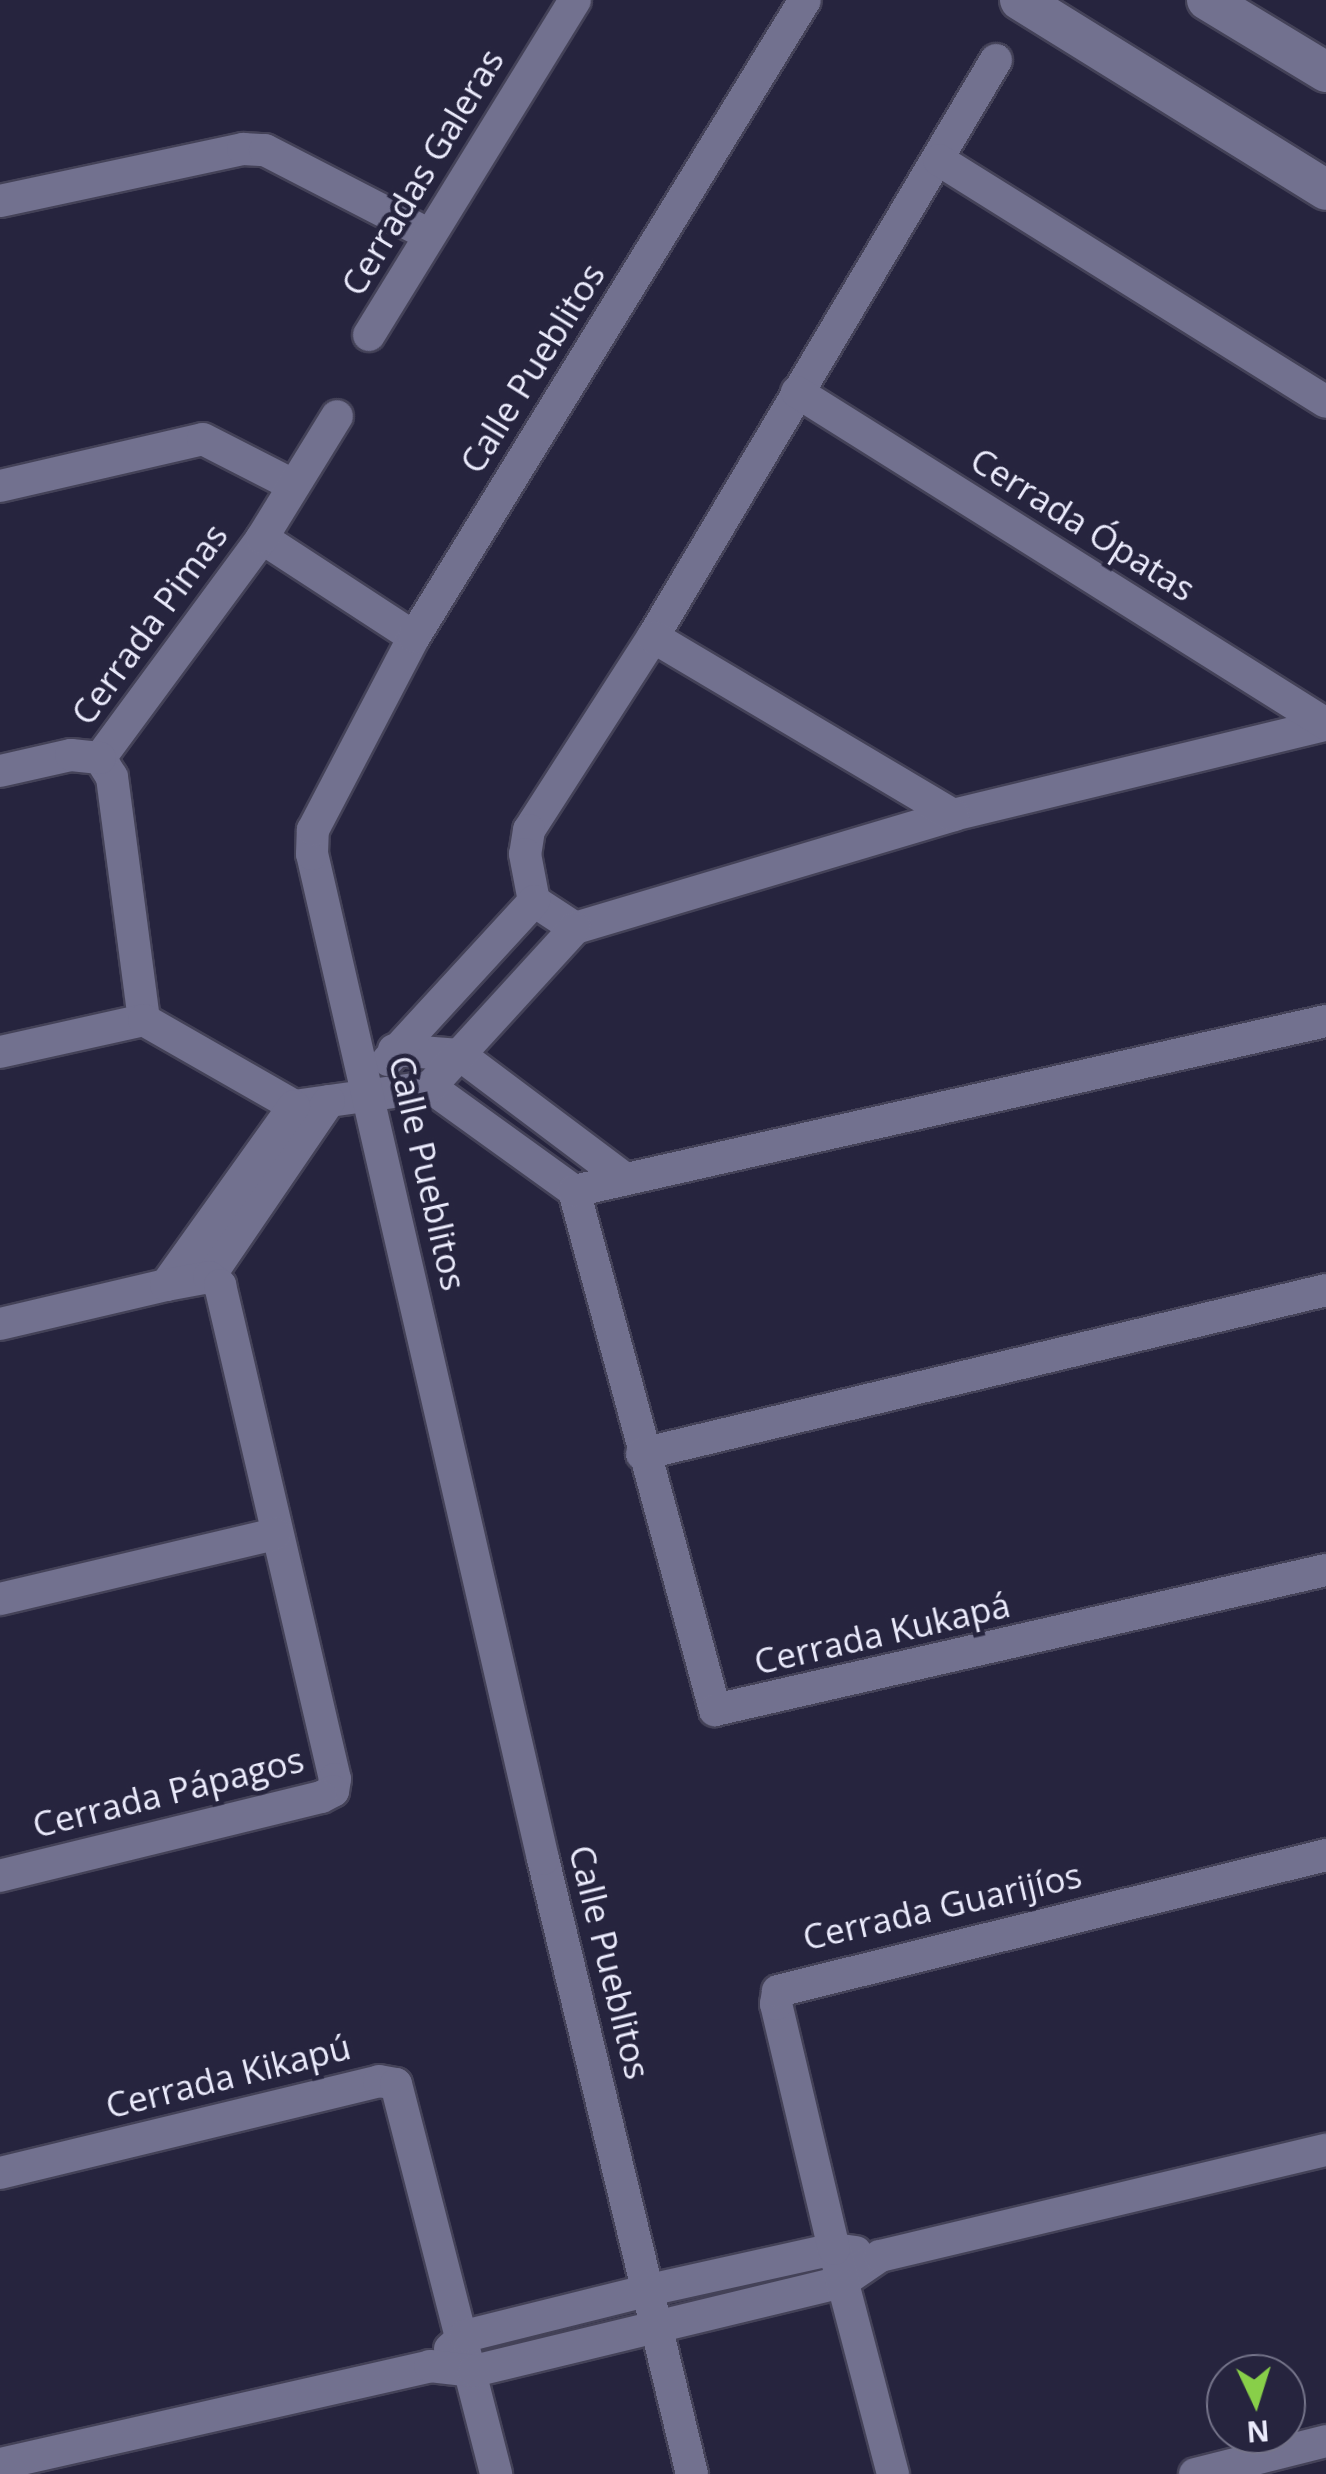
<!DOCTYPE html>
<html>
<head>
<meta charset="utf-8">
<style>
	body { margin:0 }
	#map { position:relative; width:1326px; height:2474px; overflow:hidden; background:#26243e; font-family:"Open Sans",sans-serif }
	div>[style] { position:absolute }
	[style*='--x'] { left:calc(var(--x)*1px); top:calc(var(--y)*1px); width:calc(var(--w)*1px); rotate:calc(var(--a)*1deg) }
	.roads { filter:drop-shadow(2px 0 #444258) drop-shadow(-2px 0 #444258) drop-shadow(0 2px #444258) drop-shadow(0 -2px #444258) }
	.minor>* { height:32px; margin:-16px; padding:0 16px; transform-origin:16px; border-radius:16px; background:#72718f }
	.tertiary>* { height:40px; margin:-20px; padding:0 20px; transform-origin:20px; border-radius:20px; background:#72718f }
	span { translate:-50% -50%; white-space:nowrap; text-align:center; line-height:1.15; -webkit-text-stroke:9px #26243e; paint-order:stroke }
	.street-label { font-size:35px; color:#ebebfc }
	.north { position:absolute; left:1206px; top:2354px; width:100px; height:100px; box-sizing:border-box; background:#26243e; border:2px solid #75748a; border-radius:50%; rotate:176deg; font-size:28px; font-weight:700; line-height:40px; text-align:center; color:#ebebfc }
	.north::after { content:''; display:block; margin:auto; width:35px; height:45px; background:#88cf49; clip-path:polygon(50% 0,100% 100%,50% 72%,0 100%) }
</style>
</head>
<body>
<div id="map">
	<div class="roads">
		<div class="minor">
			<div style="--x:996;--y:60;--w:671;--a:120.73"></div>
			<div style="--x:653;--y:637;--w:229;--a:122.7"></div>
			<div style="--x:529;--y:830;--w:24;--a:99"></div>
			<div style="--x:525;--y:854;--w:48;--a:79.2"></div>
			<div style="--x:534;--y:901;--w:49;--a:33.4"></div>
			<div style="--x:575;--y:928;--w:395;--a:-16.6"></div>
			<div style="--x:953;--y:815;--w:384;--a:-13.6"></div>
			<div style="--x:939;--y:160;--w:456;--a:32"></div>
			<div style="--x:0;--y:201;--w:249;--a:-12.1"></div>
			<div style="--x:243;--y:149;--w:22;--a:3"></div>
			<div style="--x:265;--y:150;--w:181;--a:27.3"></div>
			<div style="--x:369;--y:335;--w:393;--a:-58.4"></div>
			<div style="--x:797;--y:392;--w:625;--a:32.11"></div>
			<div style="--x:0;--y:486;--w:208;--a:-13"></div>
			<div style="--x:203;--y:439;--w:101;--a:27.1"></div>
			<div style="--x:262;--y:538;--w:181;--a:33.1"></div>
			<div style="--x:653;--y:637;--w:349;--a:30.7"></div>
			<div style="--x:100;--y:758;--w:273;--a:-53.6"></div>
			<div style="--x:262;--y:538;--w:143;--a:-58.4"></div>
			<div style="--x:100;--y:758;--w:22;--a:58"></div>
			<div style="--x:112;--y:777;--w:245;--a:82.5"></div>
			<div style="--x:0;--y:771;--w:73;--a:-12.7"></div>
			<div style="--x:71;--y:755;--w:29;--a:6"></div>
			<div style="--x:394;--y:1050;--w:66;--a:4.3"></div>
			<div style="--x:460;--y:1055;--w:205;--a:36.9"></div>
			<div style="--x:0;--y:1052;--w:148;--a:-12.5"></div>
			<div style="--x:144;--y:1020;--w:173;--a:29.8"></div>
			<div style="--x:388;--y:1060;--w:216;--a:-47.4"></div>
			<div style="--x:430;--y:1087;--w:178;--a:35.8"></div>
			<div style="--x:574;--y:1191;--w:538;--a:74.8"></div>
			<div style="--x:715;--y:1710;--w:627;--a:-12.91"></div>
			<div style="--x:294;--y:1106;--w:137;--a:-8"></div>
			<div style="--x:430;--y:1087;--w:215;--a:-47.6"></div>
			<div style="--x:574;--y:1191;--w:771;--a:-12.74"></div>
			<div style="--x:209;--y:1277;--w:213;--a:-55.7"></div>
			<div style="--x:166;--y:1285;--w:220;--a:-54.4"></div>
			<div style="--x:0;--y:1324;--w:171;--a:-13.2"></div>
			<div style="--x:166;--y:1285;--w:44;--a:-10.5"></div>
			<div style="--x:209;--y:1277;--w:14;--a:36"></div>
			<div style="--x:220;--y:1285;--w:507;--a:76.9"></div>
			<div style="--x:335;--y:1779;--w:12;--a:99"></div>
			<div style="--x:333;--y:1791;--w:13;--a:153"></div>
			<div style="--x:321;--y:1797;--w:331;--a:166.2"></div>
			<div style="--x:642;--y:1454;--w:703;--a:-13.48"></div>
			<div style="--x:0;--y:1599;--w:283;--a:-13.3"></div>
			<div style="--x:0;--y:2173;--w:390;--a:-13.6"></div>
			<div style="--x:379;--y:2081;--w:17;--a:10"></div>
			<div style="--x:396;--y:2084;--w:403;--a:75.6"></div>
			<div style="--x:450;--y:2349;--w:20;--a:-41"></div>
			<div style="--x:465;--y:2336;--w:190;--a:-14"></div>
			<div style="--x:649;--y:2290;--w:189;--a:-12.5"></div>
			<div style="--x:834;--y:2249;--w:22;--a:8"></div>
			<div style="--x:0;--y:2464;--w:441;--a:-12.8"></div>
			<div style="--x:430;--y:2366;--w:44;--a:6.5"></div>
			<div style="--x:474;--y:2371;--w:379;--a:-13.6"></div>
			<div style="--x:842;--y:2282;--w:46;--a:-34.4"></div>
			<div style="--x:880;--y:2256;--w:458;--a:-13.4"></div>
			<div style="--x:692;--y:2474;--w:633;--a:-103.62"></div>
			<div style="--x:543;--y:1859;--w:1031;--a:-102.94"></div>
			<div style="--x:312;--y:854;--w:24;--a:-88"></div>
			<div style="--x:313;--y:830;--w:218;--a:-62.4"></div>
			<div style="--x:414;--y:637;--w:747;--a:-58.46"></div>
			<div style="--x:893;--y:2474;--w:233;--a:-104.7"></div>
			<div style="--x:834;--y:2249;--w:252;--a:-103.3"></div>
			<div style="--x:776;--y:2004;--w:13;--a:-81"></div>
			<div style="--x:778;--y:1991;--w:565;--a:-13.94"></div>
			<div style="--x:1195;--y:2474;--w:135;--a:-14.1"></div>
		</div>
		<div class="tertiary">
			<div style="--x:1020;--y:0;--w:360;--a:31.8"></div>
			<div style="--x:1207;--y:0;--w:139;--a:31.2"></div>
		</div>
	</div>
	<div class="street-label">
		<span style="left:422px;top:172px;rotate:-59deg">Cerradas Galeras</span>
		<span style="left:532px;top:368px;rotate:-58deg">Calle Pueblitos</span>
		<span style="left:1083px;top:524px;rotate:32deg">Cerrada Ópatas</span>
		<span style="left:149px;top:624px;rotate:-54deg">Cerrada Pimas</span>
		<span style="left:428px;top:1173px;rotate:77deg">Calle Pueblitos</span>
		<span style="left:882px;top:1633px;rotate:-13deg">Cerrada Kukapá</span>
		<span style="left:168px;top:1792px;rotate:-14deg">Cerrada Pápagos</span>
		<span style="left:942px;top:1906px;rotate:-13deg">Cerrada Guarijíos</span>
		<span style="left:610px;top:1962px;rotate:76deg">Calle Pueblitos</span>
		<span style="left:228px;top:2076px;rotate:-14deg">Cerrada Kikapú</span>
	</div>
	<div class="north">N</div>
</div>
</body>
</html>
